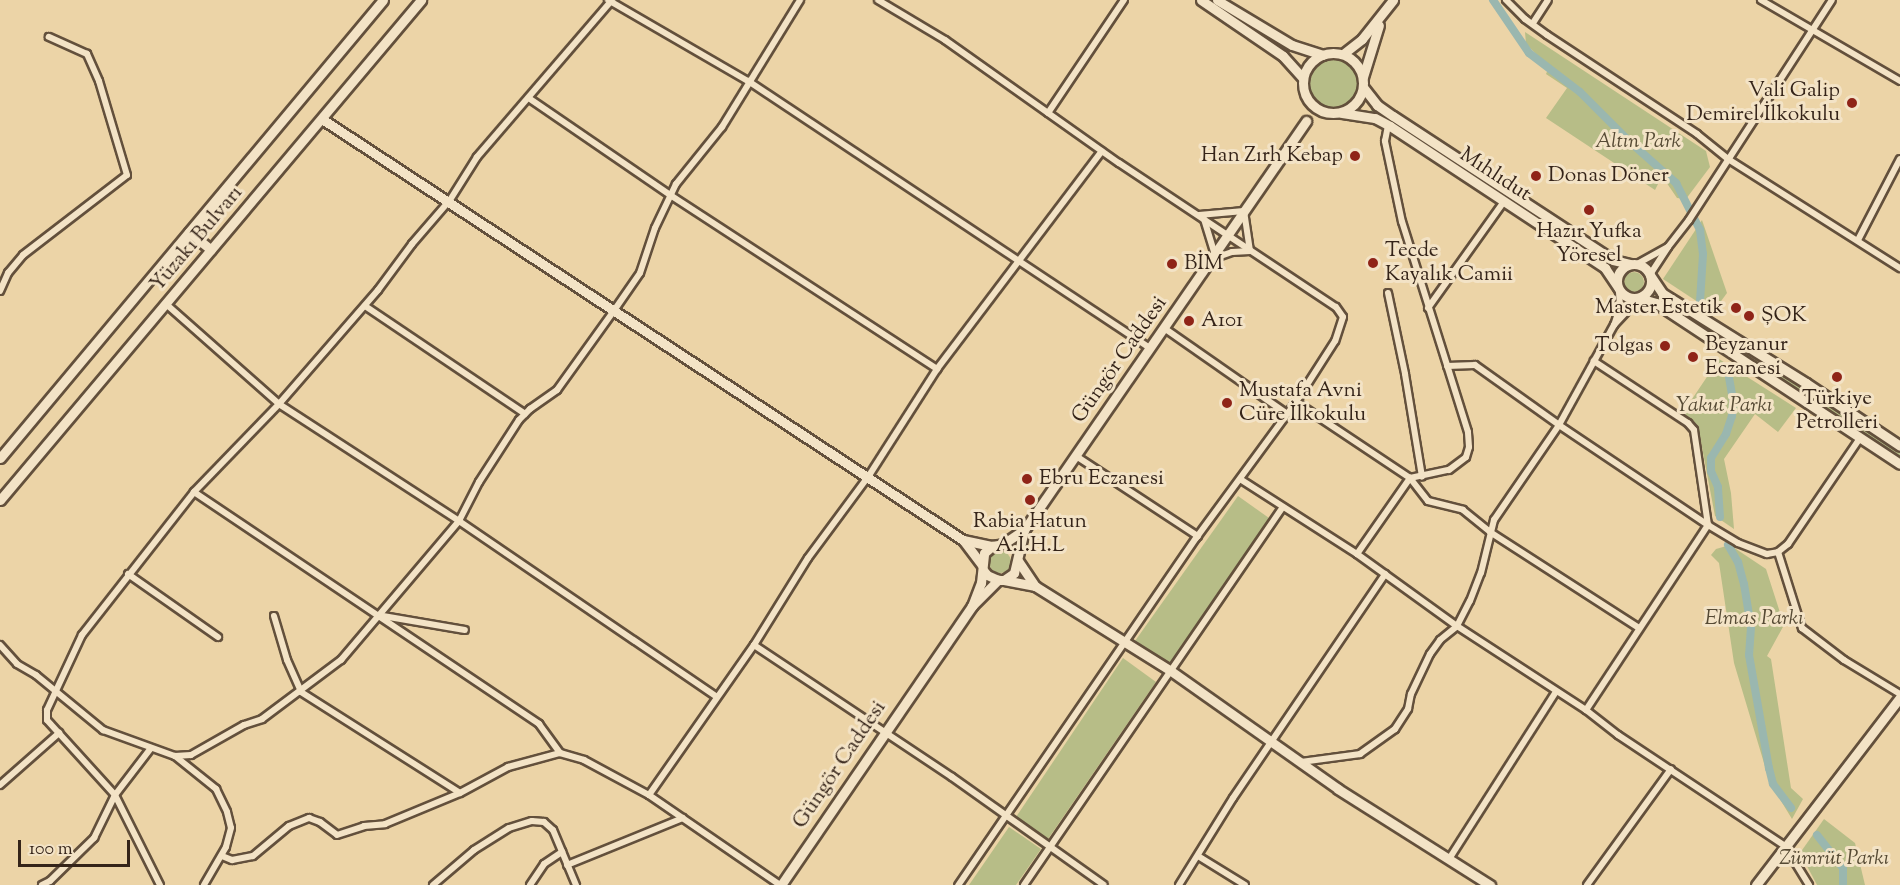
<!DOCTYPE html>
<html>
<head>
<meta charset="utf-8">
<style>
	body { margin:0 }
	#map { position:relative; width:1900px; height:885px; overflow:hidden; background:#ecd4a7; font-family:"Sorts Mill Goudy",serif }
	div>[style] { position:absolute }
	[style*='--x'] { left:calc(var(--x)*1px); top:calc(var(--y)*1px); width:calc(var(--w)*1px); rotate:calc(var(--a)*1deg) }
	.green>* { inset:0; background:#b7bd87 }
	.round { border-radius:50% }
	.canal>* { height:8px; margin:-4px; padding:0 4px; transform-origin:4px; border-radius:4px; background:#9ab7af }
	.roads { filter:drop-shadow(2px 0 #63503c) drop-shadow(-2px 0 #63503c) drop-shadow(0 2px #63503c) drop-shadow(0 -2px #63503c) }
	.street>* { height:6px; margin:-3px; padding:0 3px; transform-origin:3px; border-radius:3px; background:#f3e3c6 }
	.secondary>* { height:9px; margin:-4.5px; padding:0 4.5px; transform-origin:4.5px; border-radius:4.5px; background:#f3e3c6 }
	.secondary>.ring { margin:-4.5px; padding:0; box-sizing:content-box; background:none; border:9px solid #f3e3c6; border-radius:50% }
	.dots>* { width:16px; height:16px; translate:-50% -50%; box-sizing:border-box; border:3px solid #f3e3c6; border-radius:50% }
	span { translate:-50% -50%; white-space:nowrap; text-align:center; line-height:1.15; -webkit-text-stroke:6px #f3e3c6; paint-order:stroke }
	.poi-label { font-size:21px; color:#352419 }
	.right { translate:-100% -50%; text-align:right }
	.left { translate:0 -50%; text-align:left }
	.park-label { font-size:21px; color:#564a34; font-style:italic }
	.street-label { font-size:21px; color:#352419 }
	.scale { position:absolute; left:18px; top:840px; width:112px; height:27px; box-sizing:border-box; border:3px solid #352419; border-top:0; padding-left:8px; font-size:18px; line-height:21px; white-space:nowrap; color:#352419; -webkit-text-stroke:4px #f3e3c6; paint-order:stroke }
</style>
</head>
<body>
<div id="map">
	<div class="green">
		<div style="clip-path:polygon(1525px 32px,1706px 151px,1710px 167px,1686px 199px,1677px 198px,1662px 176px,1655px 190px,1546px 118px,1567px 88px,1546px 74px,1549px 67px,1526px 44px)"></div>
		<div class="round" style="left:1310px;top:60px;width:48px;height:48px"></div>
		<div style="clip-path:polygon(1374px 106px,1614px 264px,1611px 270px,1368px 114px)"></div>
		<div style="clip-path:polygon(1702px 220px,1727px 293px,1713px 312px,1663px 279px)"></div>
		<div class="round" style="left:1624px;top:272px;width:20px;height:20px"></div>
		<div style="clip-path:polygon(1662px 297px,1900px 452px,1900px 457px,1659px 301px)"></div>
		<div style="clip-path:polygon(1719px 359px,1796px 408px,1778px 432px,1755px 414px,1724px 459px,1731px 493px,1734px 529px,1715px 516px,1700px 437px,1696px 427px,1682px 414px)"></div>
		<div style="clip-path:polygon(1238px 496px,1269px 518px,1169px 664px,1135px 641px)"></div>
		<div style="clip-path:polygon(1730px 545px,1766px 569px,1784px 625px,1767px 656px,1771px 659px,1791px 788px,1803px 799px,1792px 819px,1770px 783px,1734px 663px,1719px 563px,1711px 555px,1716px 549px)"></div>
		<div class="round" style="left:989px;top:551px;width:22px;height:22px"></div>
		<div style="clip-path:polygon(1123px 658px,1156px 682px,1048px 839px,1016px 817px)"></div>
		<div style="clip-path:polygon(1824px 819px,1855px 843px,1865px 885px,1817px 885px,1800px 853px)"></div>
		<div style="clip-path:polygon(1009px 827px,1041px 849px,1016px 885px,969px 885px)"></div>
	</div>
	<div class="canal">
		<div style="--x:1493;--y:0;--w:64;--a:55.8"></div>
		<div style="--x:1529;--y:53;--w:64;--a:37.4"></div>
		<div style="--x:1580;--y:92;--w:71;--a:45"></div>
		<div style="--x:1630;--y:142;--w:62;--a:41.7"></div>
		<div style="--x:1676;--y:183;--w:53;--a:62.9"></div>
		<div style="--x:1700;--y:230;--w:24;--a:83"></div>
		<div style="--x:1703;--y:254;--w:48;--a:93.6"></div>
		<div style="--x:1720;--y:517;--w:30;--a:-94"></div>
		<div style="--x:1718;--y:487;--w:17;--a:-114"></div>
		<div style="--x:1711;--y:471;--w:13;--a:-90"></div>
		<div style="--x:1711;--y:458;--w:28;--a:-58"></div>
		<div style="--x:1726;--y:434;--w:19;--a:-72"></div>
		<div style="--x:1732;--y:416;--w:16;--a:-86"></div>
		<div style="--x:1733;--y:400;--w:23;--a:-100"></div>
		<div style="--x:1728;--y:545;--w:20;--a:60"></div>
		<div style="--x:1738;--y:562;--w:23;--a:75"></div>
		<div style="--x:1744;--y:584;--w:44;--a:80.8"></div>
		<div style="--x:1751;--y:627;--w:28;--a:94"></div>
		<div style="--x:1749;--y:655;--w:115;--a:80"></div>
		<div style="--x:1769;--y:768;--w:16;--a:76"></div>
		<div style="--x:1773;--y:784;--w:30;--a:53"></div>
		<div style="--x:1817;--y:835;--w:42;--a:51.8"></div>
		<div style="--x:1843;--y:868;--w:17;--a:90"></div>
	</div>
	<div class="roads">
		<div class="street">
			<div style="--x:608;--y:0;--w:162;--a:30.1"></div>
			<div style="--x:748;--y:81;--w:483;--a:33.6"></div>
			<div style="--x:878;--y:0;--w:78;--a:30.8"></div>
			<div style="--x:945;--y:40;--w:213;--a:35.3"></div>
			<div style="--x:1119;--y:163;--w:260;--a:33.6"></div>
			<div style="--x:1336;--y:307;--w:12;--a:55"></div>
			<div style="--x:1343;--y:317;--w:25;--a:108"></div>
			<div style="--x:1335;--y:341;--w:72;--a:122.6"></div>
			<div style="--x:1296;--y:402;--w:169;--a:126.3"></div>
			<div style="--x:1196;--y:538;--w:421;--a:124.4"></div>
			<div style="--x:1506;--y:0;--w:27;--a:45"></div>
			<div style="--x:1525;--y:19;--w:27;--a:36"></div>
			<div style="--x:1547;--y:35;--w:180;--a:33.4"></div>
			<div style="--x:1697;--y:134;--w:40;--a:39"></div>
			<div style="--x:1728;--y:159;--w:204;--a:32.4"></div>
			<div style="--x:1761;--y:0;--w:161;--a:30.2"></div>
			<div style="--x:1533;--y:23;--w:27;--a:-57"></div>
			<div style="--x:530;--y:99;--w:170;--a:34.4"></div>
			<div style="--x:670;--y:195;--w:319;--a:33.1"></div>
			<div style="--x:1048;--y:113;--w:136;--a:-56.1"></div>
			<div style="--x:1199;--y:215;--w:45;--a:-5.1"></div>
			<div style="--x:1244;--y:211;--w:40;--a:81.5"></div>
			<div style="--x:1250;--y:251;--w:18;--a:177"></div>
			<div style="--x:1232;--y:252;--w:21;--a:161"></div>
			<div style="--x:1204;--y:219;--w:37;--a:73"></div>
			<div style="--x:1858;--y:240;--w:91;--a:-62.6"></div>
			<div style="--x:1668;--y:247;--w:34;--a:-52"></div>
			<div style="--x:1689;--y:220;--w:262;--a:-57"></div>
			<div style="--x:1637;--y:264;--w:35;--a:-29"></div>
			<div style="--x:1668;--y:247;--w:33;--a:123"></div>
			<div style="--x:0;--y:291;--w:20;--a:-66"></div>
			<div style="--x:8;--y:273;--w:23;--a:-50"></div>
			<div style="--x:23;--y:255;--w:131;--a:-37.6"></div>
			<div style="--x:127;--y:175;--w:98;--a:-106.6"></div>
			<div style="--x:99;--y:81;--w:30;--a:-114"></div>
			<div style="--x:87;--y:54;--w:42;--a:-155.9"></div>
			<div style="--x:1619;--y:292;--w:15;--a:86"></div>
			<div style="--x:1620;--y:307;--w:19;--a:108"></div>
			<div style="--x:1614;--y:325;--w:37;--a:-47"></div>
			<div style="--x:1388;--y:293;--w:83;--a:78.1"></div>
			<div style="--x:1405;--y:374;--w:104;--a:80.6"></div>
			<div style="--x:166;--y:304;--w:151;--a:41.5"></div>
			<div style="--x:279;--y:404;--w:215;--a:33"></div>
			<div style="--x:459;--y:521;--w:311;--a:34.3"></div>
			<div style="--x:365;--y:306;--w:193;--a:34"></div>
			<div style="--x:1428;--y:308;--w:129;--a:-54.5"></div>
			<div style="--x:1164;--y:328;--w:149;--a:34.9"></div>
			<div style="--x:1447;--y:366;--w:28;--a:-2"></div>
			<div style="--x:1475;--y:365;--w:103;--a:35.5"></div>
			<div style="--x:1559;--y:425;--w:179;--a:33.9"></div>
			<div style="--x:1708;--y:525;--w:35;--a:31"></div>
			<div style="--x:1738;--y:543;--w:31;--a:21"></div>
			<div style="--x:1767;--y:554;--w:11;--a:-10"></div>
			<div style="--x:1778;--y:552;--w:13;--a:-39"></div>
			<div style="--x:1788;--y:544;--w:128;--a:-55.8"></div>
			<div style="--x:1296;--y:402;--w:137;--a:33.7"></div>
			<div style="--x:1410;--y:478;--w:29;--a:52"></div>
			<div style="--x:1428;--y:501;--w:36;--a:14"></div>
			<div style="--x:1463;--y:510;--w:35;--a:39"></div>
			<div style="--x:1490;--y:532;--w:177;--a:32.8"></div>
			<div style="--x:1076;--y:456;--w:146;--a:33.3"></div>
			<div style="--x:1240;--y:479;--w:139;--a:32.7"></div>
			<div style="--x:1357;--y:554;--w:123;--a:35.8"></div>
			<div style="--x:1457;--y:626;--w:154;--a:33.1"></div>
			<div style="--x:1586;--y:710;--w:41;--a:38"></div>
			<div style="--x:1618;--y:735;--w:201;--a:33.6"></div>
			<div style="--x:1785;--y:846;--w:46;--a:58.4"></div>
			<div style="--x:194;--y:492;--w:416;--a:33.9"></div>
			<div style="--x:539;--y:724;--w:36;--a:54"></div>
			<div style="--x:1778;--y:552;--w:80;--a:72.5"></div>
			<div style="--x:1802;--y:628;--w:53;--a:37.3"></div>
			<div style="--x:1844;--y:660;--w:66;--a:31.3"></div>
			<div style="--x:1357;--y:554;--w:93;--a:-55.1"></div>
			<div style="--x:1410;--y:478;--w:40;--a:-12"></div>
			<div style="--x:1449;--y:470;--w:21;--a:-37"></div>
			<div style="--x:1466;--y:457;--w:10;--a:-73"></div>
			<div style="--x:1469;--y:447;--w:15;--a:-94"></div>
			<div style="--x:1468;--y:432;--w:220;--a:-107.4"></div>
			<div style="--x:1402;--y:222;--w:83;--a:-101.9"></div>
			<div style="--x:1385;--y:141;--w:16;--a:-79"></div>
			<div style="--x:128;--y:574;--w:110;--a:35"></div>
			<div style="--x:274;--y:616;--w:46;--a:73.5"></div>
			<div style="--x:287;--y:660;--w:35;--a:66"></div>
			<div style="--x:301;--y:692;--w:188;--a:32.4"></div>
			<div style="--x:383;--y:616;--w:83;--a:9.7"></div>
			<div style="--x:0;--y:645;--w:25;--a:48"></div>
			<div style="--x:17;--y:664;--w:22;--a:30"></div>
			<div style="--x:36;--y:675;--w:87;--a:39.4"></div>
			<div style="--x:103;--y:730;--w:77;--a:19.9"></div>
			<div style="--x:175;--y:756;--w:16;--a:-4"></div>
			<div style="--x:191;--y:755;--w:61;--a:-29.5"></div>
			<div style="--x:244;--y:725;--w:19;--a:-18"></div>
			<div style="--x:262;--y:719;--w:99;--a:-36.8"></div>
			<div style="--x:341;--y:660;--w:182;--a:-49.7"></div>
			<div style="--x:459;--y:521;--w:44;--a:-62.9"></div>
			<div style="--x:479;--y:482;--w:74;--a:-57.2"></div>
			<div style="--x:519;--y:420;--w:16;--a:-45"></div>
			<div style="--x:530;--y:409;--w:33;--a:-35"></div>
			<div style="--x:557;--y:390;--w:96;--a:-54.3"></div>
			<div style="--x:613;--y:312;--w:47;--a:-55.3"></div>
			<div style="--x:640;--y:273;--w:47;--a:-71.6"></div>
			<div style="--x:655;--y:228;--w:49;--a:-64.5"></div>
			<div style="--x:676;--y:184;--w:73;--a:-51.1"></div>
			<div style="--x:722;--y:127;--w:149;--a:-58.4"></div>
			<div style="--x:754;--y:645;--w:238;--a:33.7"></div>
			<div style="--x:952;--y:777;--w:186;--a:35.4"></div>
			<div style="--x:1586;--y:710;--w:222;--a:-56.6"></div>
			<div style="--x:1708;--y:525;--w:96;--a:-98.4"></div>
			<div style="--x:1694;--y:430;--w:9;--a:-131"></div>
			<div style="--x:1688;--y:423;--w:113;--a:-146.6"></div>
			<div style="--x:175;--y:756;--w:53;--a:38.8"></div>
			<div style="--x:216;--y:789;--w:25;--a:64"></div>
			<div style="--x:227;--y:812;--w:16;--a:76"></div>
			<div style="--x:231;--y:828;--w:20;--a:105"></div>
			<div style="--x:226;--y:847;--w:44;--a:120.1"></div>
			<div style="--x:1301;--y:762;--w:60;--a:-7.7"></div>
			<div style="--x:1360;--y:754;--w:43;--a:-35.5"></div>
			<div style="--x:1395;--y:729;--w:24;--a:-57"></div>
			<div style="--x:1408;--y:709;--w:15;--a:-79"></div>
			<div style="--x:1411;--y:694;--w:44;--a:-64.6"></div>
			<div style="--x:1430;--y:654;--w:17;--a:-54"></div>
			<div style="--x:1440;--y:640;--w:22;--a:-39"></div>
			<div style="--x:1457;--y:626;--w:28;--a:-63"></div>
			<div style="--x:1470;--y:601;--w:30;--a:-69"></div>
			<div style="--x:1481;--y:573;--w:55;--a:-76.2"></div>
			<div style="--x:1494;--y:520;--w:115;--a:-55.6"></div>
			<div style="--x:1559;--y:425;--w:114;--a:-61.2"></div>
			<div style="--x:0;--y:785;--w:79;--a:-41.4"></div>
			<div style="--x:649;--y:795;--w:183;--a:-55"></div>
			<div style="--x:754;--y:645;--w:102;--a:-58.2"></div>
			<div style="--x:808;--y:558;--w:101;--a:-53.5"></div>
			<div style="--x:868;--y:477;--w:128;--a:-57.4"></div>
			<div style="--x:937;--y:369;--w:273;--a:-52.9"></div>
			<div style="--x:222;--y:856;--w:11;--a:22"></div>
			<div style="--x:232;--y:860;--w:21;--a:-11"></div>
			<div style="--x:253;--y:856;--w:47;--a:-39.8"></div>
			<div style="--x:289;--y:826;--w:22;--a:-22"></div>
			<div style="--x:309;--y:818;--w:12;--a:20"></div>
			<div style="--x:320;--y:822;--w:21;--a:37"></div>
			<div style="--x:337;--y:835;--w:28;--a:-18"></div>
			<div style="--x:364;--y:826;--w:21;--a:-5"></div>
			<div style="--x:385;--y:824;--w:81;--a:-22.5"></div>
			<div style="--x:460;--y:793;--w:55;--a:-28.4"></div>
			<div style="--x:508;--y:767;--w:54;--a:-15.1"></div>
			<div style="--x:560;--y:753;--w:25;--a:16"></div>
			<div style="--x:584;--y:760;--w:74;--a:28.3"></div>
			<div style="--x:649;--y:795;--w:159;--a:34.5"></div>
			<div style="--x:1198;--y:856;--w:55;--a:31.7"></div>
			<div style="--x:1449;--y:859;--w:198;--a:-57.4"></div>
			<div style="--x:567;--y:865;--w:125;--a:-22.1"></div>
			<div style="--x:42;--y:885;--w:9;--a:-27"></div>
			<div style="--x:50;--y:881;--w:62;--a:-44.3"></div>
			<div style="--x:94;--y:838;--w:48;--a:-64"></div>
			<div style="--x:115;--y:795;--w:59;--a:-52.5"></div>
			<div style="--x:160;--y:885;--w:101;--a:-116.6"></div>
			<div style="--x:115;--y:795;--w:101;--a:-132.2"></div>
			<div style="--x:47;--y:720;--w:10;--a:-90"></div>
			<div style="--x:47;--y:710;--w:83;--a:-65"></div>
			<div style="--x:82;--y:635;--w:182;--a:-51.9"></div>
			<div style="--x:194;--y:492;--w:122;--a:-46"></div>
			<div style="--x:279;--y:404;--w:151;--a:-49"></div>
			<div style="--x:378;--y:290;--w:57;--a:-53.5"></div>
			<div style="--x:412;--y:244;--w:58;--a:-49.2"></div>
			<div style="--x:450;--y:200;--w:51;--a:-57.9"></div>
			<div style="--x:477;--y:157;--w:207;--a:-49.3"></div>
			<div style="--x:433;--y:885;--w:54;--a:-40.5"></div>
			<div style="--x:474;--y:850;--w:41;--a:-32.2"></div>
			<div style="--x:509;--y:828;--w:24;--a:-17"></div>
			<div style="--x:532;--y:821;--w:12;--a:5"></div>
			<div style="--x:544;--y:822;--w:12;--a:42"></div>
			<div style="--x:553;--y:830;--w:60;--a:67.3"></div>
			<div style="--x:530;--y:885;--w:25;--a:-56"></div>
			<div style="--x:544;--y:864;--w:22;--a:-34"></div>
			<div style="--x:1024;--y:885;--w:458;--a:-55.6"></div>
			<div style="--x:1179;--y:885;--w:102;--a:-58.2"></div>
			<div style="--x:1233;--y:798;--w:271;--a:-55.8"></div>
			<div style="--x:1587;--y:885;--w:143;--a:-54.1"></div>
		</div>
		<div class="secondary">
			<div style="--x:1201;--y:0;--w:99;--a:34.3"></div>
			<div style="--x:1283;--y:56;--w:30;--a:48"></div>
			<div style="--x:1217;--y:0;--w:87;--a:31"></div>
			<div style="--x:1292;--y:45;--w:32;--a:18"></div>
			<div class="ring" style="left:1303px;top:53px;width:51px;height:51px"></div>
			<div style="--x:1343;--y:54;--w:24;--a:-38"></div>
			<div style="--x:1362;--y:39;--w:50;--a:-51.5"></div>
			<div style="--x:1363;--y:77;--w:54;--a:-72.9"></div>
			<div style="--x:1363;--y:87;--w:23;--a:52"></div>
			<div style="--x:1377;--y:105;--w:19;--a:35"></div>
			<div style="--x:1393;--y:116;--w:263;--a:33.2"></div>
			<div style="--x:1613;--y:260;--w:18;--a:13"></div>
			<div style="--x:1342;--y:113;--w:33;--a:9"></div>
			<div style="--x:1375;--y:118;--w:17;--a:28"></div>
			<div style="--x:1390;--y:126;--w:258;--a:33.4"></div>
			<div style="--x:1605;--y:268;--w:22;--a:56"></div>
			<div style="--x:322;--y:119;--w:767;--a:33.3"></div>
			<div style="--x:189;--y:232;--w:28;--a:39"></div>
			<div class="ring" style="left:1617px;top:264px;width:25px;height:25px"></div>
			<div style="--x:1650;--y:275;--w:22;--a:56"></div>
			<div style="--x:1662;--y:293;--w:170;--a:32"></div>
			<div style="--x:1806;--y:383;--w:113;--a:33.8"></div>
			<div style="--x:1639;--y:298;--w:18;--a:16"></div>
			<div style="--x:1656;--y:303;--w:292;--a:33.4"></div>
			<div style="--x:0;--y:458;--w:597;--a:-50.1"></div>
			<div style="--x:0;--y:500;--w:654;--a:-49.9"></div>
			<div style="--x:982;--y:565;--w:31;--a:-127"></div>
			<div style="--x:963;--y:540;--w:30;--a:12"></div>
			<div style="--x:983;--y:570;--w:6;--a:51"></div>
			<div style="--x:987;--y:575;--w:12;--a:24"></div>
			<div style="--x:998;--y:580;--w:6;--a:0"></div>
			<div style="--x:1004;--y:580;--w:12;--a:-35"></div>
			<div style="--x:1014;--y:573;--w:44;--a:-76.9"></div>
			<div style="--x:1004;--y:580;--w:32;--a:11"></div>
			<div style="--x:1035;--y:586;--w:30;--a:-124"></div>
			<div style="--x:1035;--y:586;--w:160;--a:32"></div>
			<div style="--x:1171;--y:671;--w:204;--a:35.2"></div>
			<div style="--x:1338;--y:789;--w:180;--a:32.3"></div>
			<div style="--x:972;--y:606;--w:25;--a:-69"></div>
			<div style="--x:981;--y:583;--w:30;--a:-84"></div>
			<div style="--x:984;--y:553;--w:11;--a:-41"></div>
			<div style="--x:992;--y:546;--w:11;--a:-10"></div>
			<div style="--x:1003;--y:544;--w:25;--a:-34"></div>
			<div style="--x:1024;--y:530;--w:497;--a:-55.4"></div>
			<div style="--x:781;--y:885;--w:338;--a:-55.6"></div>
			<div style="--x:972;--y:606;--w:37;--a:-45"></div>
			<div style="--x:1756;--y:885;--w:237;--a:-52.5"></div>
		</div>
	</div>
	<div class="dots">
		<div style="left:1852px;top:103px;background:#8f2418"></div>
		<div style="left:1355px;top:156px;background:#8f2418"></div>
		<div style="left:1536px;top:176px;background:#8f2418"></div>
		<div style="left:1589px;top:210px;background:#8f2418"></div>
		<div style="left:1373px;top:263px;background:#8f2418"></div>
		<div style="left:1172px;top:264px;background:#8f2418"></div>
		<div style="left:1736px;top:308px;background:#8f2418"></div>
		<div style="left:1749px;top:316px;background:#8f2418"></div>
		<div style="left:1189px;top:321px;background:#8f2418"></div>
		<div style="left:1665px;top:346px;background:#8f2418"></div>
		<div style="left:1693px;top:357px;background:#8f2418"></div>
		<div style="left:1837px;top:377px;background:#8f2418"></div>
		<div style="left:1227px;top:403px;background:#8f2418"></div>
		<div style="left:1027px;top:479px;background:#8f2418"></div>
		<div style="left:1030px;top:500px;background:#8f2418"></div>
	</div>
	<div class="poi-label">
		<span class="right" style="left:1840px;top:103px">Vali Galip<br>Demirel İlkokulu</span>
		<span class="right" style="left:1343px;top:156px">Han Zırh Kebap</span>
		<span class="left" style="left:1548px;top:176px">Donas Döner</span>
		<span style="left:1589px;top:244px">Hazır Yufka<br>Yöresel</span>
		<span class="left" style="left:1385px;top:263px">Tecde<br>Kayalık Camii</span>
		<span class="left" style="left:1184px;top:264px">BİM</span>
		<span class="right" style="left:1724px;top:308px">Master Estetik</span>
		<span class="left" style="left:1761px;top:316px">ŞOK</span>
		<span class="left" style="left:1201px;top:321px">A101</span>
		<span class="left" style="left:1705px;top:357px">Beyzanur<br>Eczanesi</span>
		<span class="right" style="left:1653px;top:346px">Tolgas</span>
		<span class="left" style="left:1239px;top:403px">Mustafa Avni<br>Cüre İlkokulu</span>
		<span style="left:1837px;top:411px">Türkiye<br>Petrolleri</span>
		<span class="left" style="left:1039px;top:479px">Ebru Eczanesi</span>
		<span style="left:1030px;top:534px">Rabia Hatun<br>A.İ.H.L</span>
	</div>
	<div class="park-label">
		<span style="left:1638px;top:142px">Altın Park</span>
		<span style="left:1724px;top:406px">Yakut Parkı</span>
		<span style="left:1754px;top:619px">Elmas Parkı</span>
		<span style="left:1834px;top:859px">Zümrüt Parkı</span>
	</div>
	<div class="street-label">
		<span style="left:1495px;top:175px;rotate:33deg">Mıhlıdut</span>
		<span style="left:197px;top:239px;rotate:-50deg">Yüzakı Bulvarı</span>
		<span style="left:1120px;top:360px;rotate:-55deg">Güngör Caddesi</span>
		<span style="left:840px;top:765px;rotate:-56deg">Güngör Caddesi</span>
	</div>
	<div class="scale">100 m</div>
</div>
</body>
</html>
